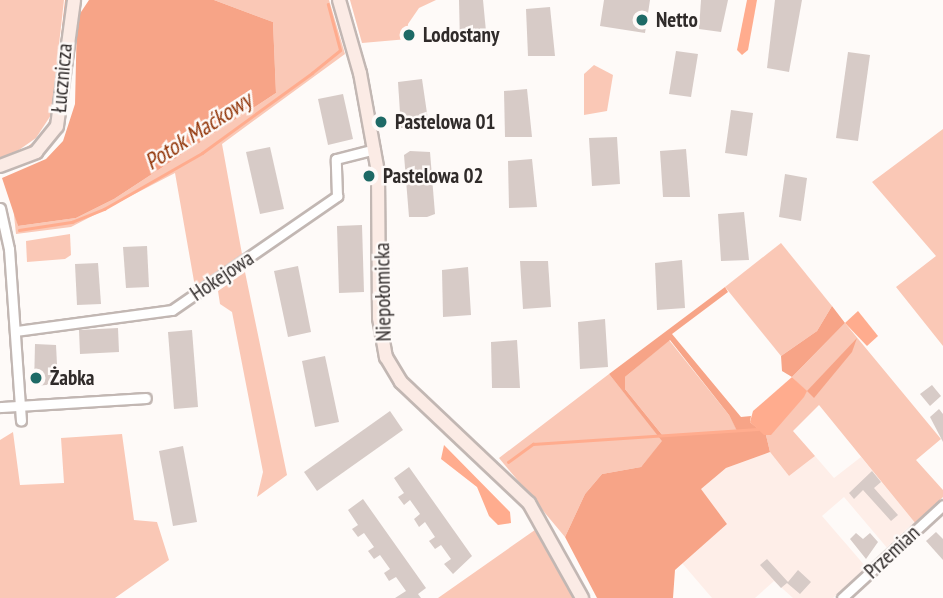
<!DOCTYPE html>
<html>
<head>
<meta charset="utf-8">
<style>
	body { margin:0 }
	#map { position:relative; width:943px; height:598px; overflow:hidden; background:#fefaf8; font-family:"PT Sans Narrow",sans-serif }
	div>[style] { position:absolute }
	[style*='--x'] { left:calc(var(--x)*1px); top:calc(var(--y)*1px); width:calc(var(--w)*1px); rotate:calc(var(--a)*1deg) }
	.built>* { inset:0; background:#feeee8 }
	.green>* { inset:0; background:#fac8b6 }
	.forest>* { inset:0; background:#f7a487 }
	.water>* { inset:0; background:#ffac8e }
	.stream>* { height:2.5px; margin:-1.25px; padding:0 1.25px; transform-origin:1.25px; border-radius:1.25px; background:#ffac8e }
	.building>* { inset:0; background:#d7cbc7 }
	.roads { filter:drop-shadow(2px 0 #c2b7b3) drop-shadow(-2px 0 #c2b7b3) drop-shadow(0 2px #c2b7b3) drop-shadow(0 -2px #c2b7b3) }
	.street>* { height:9px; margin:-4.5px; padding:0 4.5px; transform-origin:4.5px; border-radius:4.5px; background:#fff }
	.secondary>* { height:12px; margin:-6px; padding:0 6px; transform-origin:6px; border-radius:6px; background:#fbebe5 }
	.dots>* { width:19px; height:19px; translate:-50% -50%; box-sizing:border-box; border:4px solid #fefaf8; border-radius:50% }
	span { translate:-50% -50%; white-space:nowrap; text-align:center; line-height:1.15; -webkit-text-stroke:5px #fefaf8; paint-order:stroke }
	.poi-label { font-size:21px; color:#302b2a; font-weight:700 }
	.left { translate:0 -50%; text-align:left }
	.street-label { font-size:21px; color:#302b2a }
	.water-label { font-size:23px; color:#903205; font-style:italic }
</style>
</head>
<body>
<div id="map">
	<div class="built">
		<div style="clip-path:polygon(770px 452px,789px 476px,815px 456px,834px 478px,861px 457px,916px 524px,888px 549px,844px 497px,822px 516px,866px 567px,833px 598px,793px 598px,774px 581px,755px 598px,712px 598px,682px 563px,727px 524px,700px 489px,726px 468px)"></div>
	</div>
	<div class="green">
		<div style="clip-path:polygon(0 0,64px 0,51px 115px,36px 138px,6px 159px,0 158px)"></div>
		<div style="clip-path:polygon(214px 0,329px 0,345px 54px,222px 144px,242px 254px,195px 287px,175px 173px,71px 227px,16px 234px,13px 206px,18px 226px,76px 218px,114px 199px,276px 93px,273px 22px)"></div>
		<div style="clip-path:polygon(350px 0,436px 0,419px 8px,408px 24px,408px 39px,362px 43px)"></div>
		<div style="clip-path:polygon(594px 65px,613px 75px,607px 111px,584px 115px,584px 74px)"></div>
		<div style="clip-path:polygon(943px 129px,943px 346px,896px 287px,936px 256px,872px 182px)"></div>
		<div style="clip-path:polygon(70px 234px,71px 255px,65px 259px,27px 262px,26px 241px)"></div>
		<div style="clip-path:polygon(781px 243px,832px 306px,817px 331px,781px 356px,725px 287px)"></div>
		<div style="clip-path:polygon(245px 272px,287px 475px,257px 497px,263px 472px,232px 312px,220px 304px,218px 291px)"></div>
		<div style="clip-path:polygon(845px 323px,941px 439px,916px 460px,943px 490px,943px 497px,916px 524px,819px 405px,793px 431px,815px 456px,789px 476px,770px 452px,766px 435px,806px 391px,792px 377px)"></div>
		<div style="clip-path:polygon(669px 340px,729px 415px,738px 432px,663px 436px,625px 389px,625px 377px)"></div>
		<div style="clip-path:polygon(609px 374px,663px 441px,641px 467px,602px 474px,585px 494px,565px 537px,499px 458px)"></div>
		<div style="clip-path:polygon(13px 432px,20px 485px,64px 483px,61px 438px,122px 434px,134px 520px,157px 522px,169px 560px,115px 598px,0 598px,0 440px)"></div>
		<div style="clip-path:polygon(539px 527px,573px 598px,438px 598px,532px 532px)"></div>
	</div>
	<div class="forest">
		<div style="clip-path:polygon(89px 0,214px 0,273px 22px,276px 93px,114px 199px,76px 218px,18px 226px,2px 178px,46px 159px,63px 141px,75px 104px,77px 18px)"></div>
		<div style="clip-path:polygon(evenodd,725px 287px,728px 292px,672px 334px,741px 417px,751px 416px,750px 422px,766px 435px,770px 452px,726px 468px,701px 489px,727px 524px,675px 570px,673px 598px,597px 598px,565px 537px,585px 494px,602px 474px,641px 467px,662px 441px,609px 374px,725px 287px,670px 340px,729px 415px,737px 431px,663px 436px,625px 389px,625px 377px,670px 340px)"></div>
		<div style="clip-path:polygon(832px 306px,845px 323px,792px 377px,782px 371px,781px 356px,817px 331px)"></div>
		<div style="clip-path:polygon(857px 338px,852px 352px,814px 398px,807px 391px)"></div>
	</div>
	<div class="water">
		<div style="clip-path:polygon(747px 0,757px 0,748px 50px,742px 55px,737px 50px)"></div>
		<div style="clip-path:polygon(858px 311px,878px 336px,867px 346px,845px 323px)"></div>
		<div style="clip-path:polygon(792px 377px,807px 391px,804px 397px,771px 435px,764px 435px,750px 422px,753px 411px)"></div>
		<div style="clip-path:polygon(444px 445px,510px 512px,511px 523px,498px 525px,489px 516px,477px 487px,441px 459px)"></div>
	</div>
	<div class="stream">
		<div style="--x:57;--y:82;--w:82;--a:-83.7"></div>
		<div style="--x:47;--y:129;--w:14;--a:-69"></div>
		<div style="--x:24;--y:150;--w:18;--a:-34"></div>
		<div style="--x:19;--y:230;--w:54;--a:-8.6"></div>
		<div style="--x:72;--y:222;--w:35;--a:-22"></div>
		<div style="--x:104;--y:209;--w:113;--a:-29.7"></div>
		<div style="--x:202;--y:153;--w:136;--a:-36"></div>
		<div style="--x:312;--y:73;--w:36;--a:-39"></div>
		<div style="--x:340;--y:50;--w:47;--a:-104.9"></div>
		<div style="--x:508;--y:462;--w:31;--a:-36"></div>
		<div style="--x:533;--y:444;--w:225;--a:-3.8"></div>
	</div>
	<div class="building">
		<div style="clip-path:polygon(459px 0,483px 0,487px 42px,460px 43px)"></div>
		<div style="clip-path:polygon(604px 0,650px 0,645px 33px,600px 26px)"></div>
		<div style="clip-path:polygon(701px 0,728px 0,721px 32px,699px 29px)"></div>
		<div style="clip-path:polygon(775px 0,802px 0,789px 72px,767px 68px)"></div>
		<div style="clip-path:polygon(550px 7px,555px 56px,528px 56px,526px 9px)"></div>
		<div style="clip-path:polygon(676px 51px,698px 54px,691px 97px,669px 94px)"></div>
		<div style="clip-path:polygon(848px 52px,870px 55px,858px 141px,836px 138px)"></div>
		<div style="clip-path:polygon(422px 79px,429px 127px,401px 128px,398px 82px)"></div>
		<div style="clip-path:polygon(527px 89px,532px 137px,505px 137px,504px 91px)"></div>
		<div style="clip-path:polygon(343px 94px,353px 139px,328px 145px,318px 99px)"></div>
		<div style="clip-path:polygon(731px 110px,753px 113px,747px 156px,725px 153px)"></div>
		<div style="clip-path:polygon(617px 137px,620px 184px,592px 186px,589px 138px)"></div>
		<div style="clip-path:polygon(270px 147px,284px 209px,260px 214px,246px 152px)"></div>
		<div style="clip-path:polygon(686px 149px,690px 197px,663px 197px,660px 151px)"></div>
		<div style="clip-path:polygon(410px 151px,430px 152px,435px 214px,427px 217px,409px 217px,404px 155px)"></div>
		<div style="clip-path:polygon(532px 159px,537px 207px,509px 208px,508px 161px)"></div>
		<div style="clip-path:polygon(785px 174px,807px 178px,801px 221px,779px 217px)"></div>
		<div style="clip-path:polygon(744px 212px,749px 260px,721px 261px,718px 214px)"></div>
		<div style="clip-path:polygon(362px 225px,364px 292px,339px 293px,337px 226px)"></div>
		<div style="clip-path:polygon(147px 246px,149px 287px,126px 288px,123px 247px)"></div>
		<div style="clip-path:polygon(682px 260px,685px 308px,657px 310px,655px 263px)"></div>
		<div style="clip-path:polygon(520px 261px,548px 261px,551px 307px,523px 309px)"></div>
		<div style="clip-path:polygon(98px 263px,101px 304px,77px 305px,75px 264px)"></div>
		<div style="clip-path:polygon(298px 266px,311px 332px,288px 337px,274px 271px)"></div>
		<div style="clip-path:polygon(468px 267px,471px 315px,443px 317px,442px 270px)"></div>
		<div style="clip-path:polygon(605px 319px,608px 367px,580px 369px,578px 322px)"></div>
		<div style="clip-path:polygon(118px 328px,119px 352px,80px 354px,79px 330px)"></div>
		<div style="clip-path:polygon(192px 330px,198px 407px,174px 409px,168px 332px)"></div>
		<div style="clip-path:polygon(517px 340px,520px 388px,492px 388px,491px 342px)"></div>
		<div style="clip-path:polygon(35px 344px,56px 345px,58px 384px,34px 386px)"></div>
		<div style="clip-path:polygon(325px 356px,339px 422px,315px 427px,302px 361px)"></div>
		<div style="clip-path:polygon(932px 385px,941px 396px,930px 406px,920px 394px)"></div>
		<div style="clip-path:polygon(939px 409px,943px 414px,943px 442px,930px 417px)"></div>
		<div style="clip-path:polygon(390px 411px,403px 430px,317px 491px,304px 472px)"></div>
		<div style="clip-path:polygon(183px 446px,197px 522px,173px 526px,159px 451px)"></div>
		<div style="clip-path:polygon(409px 467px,472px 556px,453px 574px,444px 564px,451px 559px,441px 545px,435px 549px,429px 541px,435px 537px,425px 522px,419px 527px,414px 519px,420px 514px,410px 500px,404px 505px,398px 497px,404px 493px,394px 478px)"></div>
		<div style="clip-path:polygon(872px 471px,881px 482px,874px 488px,898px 515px,891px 521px,863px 490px,854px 499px,849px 493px)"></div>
		<div style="clip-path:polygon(363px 499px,426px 588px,418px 594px,421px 598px,395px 598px,406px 591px,396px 577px,389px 581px,384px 573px,390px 569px,380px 555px,374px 559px,368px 551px,374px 547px,364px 533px,358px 537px,352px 529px,358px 525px,348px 510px)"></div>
		<div style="clip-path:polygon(936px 532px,943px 539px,943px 560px,926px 541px)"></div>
		<div style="clip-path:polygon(856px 533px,863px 539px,870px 533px,878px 542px,866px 559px,850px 539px)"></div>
		<div style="clip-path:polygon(767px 559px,788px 582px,798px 570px,811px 582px,800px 594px,787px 583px,781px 588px,760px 565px)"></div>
	</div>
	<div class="roads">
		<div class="street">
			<div style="--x:0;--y:208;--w:42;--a:77.6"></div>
			<div style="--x:9;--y:249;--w:172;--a:86"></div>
			<div style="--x:16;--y:331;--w:157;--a:-7.7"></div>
			<div style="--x:172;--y:310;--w:201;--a:-34.6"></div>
			<div style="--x:337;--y:196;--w:37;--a:-92"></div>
			<div style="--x:336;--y:159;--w:40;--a:-14.4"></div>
			<div style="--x:0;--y:407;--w:146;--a:-3.5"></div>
			<div style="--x:842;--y:598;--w:137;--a:-42.6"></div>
		</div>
		<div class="secondary">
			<div style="--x:339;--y:0;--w:76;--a:74"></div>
			<div style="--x:360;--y:73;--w:101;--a:79.7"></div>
			<div style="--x:378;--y:172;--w:146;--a:89.6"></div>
			<div style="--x:379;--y:318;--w:40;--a:80"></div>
			<div style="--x:386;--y:357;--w:29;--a:59"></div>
			<div style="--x:401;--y:382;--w:176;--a:43.4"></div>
			<div style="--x:529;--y:503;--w:109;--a:60.8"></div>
			<div style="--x:0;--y:166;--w:39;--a:-21"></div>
			<div style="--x:36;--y:152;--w:33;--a:-51"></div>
			<div style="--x:57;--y:126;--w:127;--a:-82.3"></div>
		</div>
	</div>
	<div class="dots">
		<div style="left:642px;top:20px;background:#1e6a66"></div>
		<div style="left:409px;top:35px;background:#1e6a66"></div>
		<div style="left:381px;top:122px;background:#1e6a66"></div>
		<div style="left:369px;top:176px;background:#1e6a66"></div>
		<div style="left:36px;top:378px;background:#1e6a66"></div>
	</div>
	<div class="poi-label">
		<span class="left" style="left:656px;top:20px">Netto</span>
		<span class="left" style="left:423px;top:35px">Lodostany</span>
		<span class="left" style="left:395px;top:122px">Pastelowa 01</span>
		<span class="left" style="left:383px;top:176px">Pastelowa 02</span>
		<span class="left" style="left:50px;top:378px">Żabka</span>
	</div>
	<div class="street-label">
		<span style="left:62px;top:78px;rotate:-85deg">Łucznicza</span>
		<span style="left:222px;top:276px;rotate:-34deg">Hokejowa</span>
		<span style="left:383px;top:292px;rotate:-91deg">Niepołomicka</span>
		<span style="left:892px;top:552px;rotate:-43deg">Przemian</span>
	</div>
	<div class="water-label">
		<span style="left:198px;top:131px;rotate:-33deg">Potok Maćkowy</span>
	</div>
</div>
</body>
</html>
